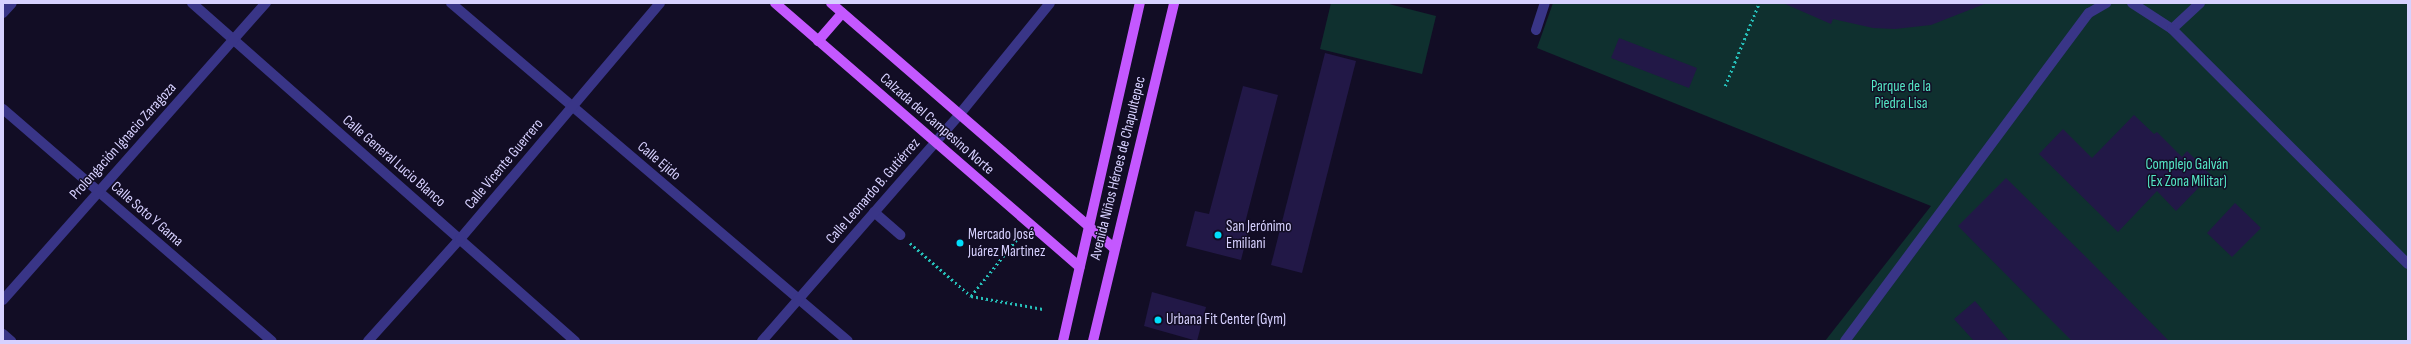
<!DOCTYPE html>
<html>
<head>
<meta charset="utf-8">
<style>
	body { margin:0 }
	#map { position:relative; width:2411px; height:344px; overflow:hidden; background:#120d25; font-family:"Sofia Sans Condensed",sans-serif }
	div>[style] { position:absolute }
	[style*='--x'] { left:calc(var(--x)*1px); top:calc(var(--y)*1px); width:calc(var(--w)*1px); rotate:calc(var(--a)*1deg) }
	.green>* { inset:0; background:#0f302f }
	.building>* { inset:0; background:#221847 }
	.path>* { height:2.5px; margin-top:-1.25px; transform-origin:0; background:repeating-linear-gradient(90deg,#26beb8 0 2px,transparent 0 5px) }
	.minor>* { height:10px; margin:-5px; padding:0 5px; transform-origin:5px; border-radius:5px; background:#393587 }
	.major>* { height:10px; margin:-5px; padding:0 5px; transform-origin:5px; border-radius:5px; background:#c458ff }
	.dots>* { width:11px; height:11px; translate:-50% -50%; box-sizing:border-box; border:2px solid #120d25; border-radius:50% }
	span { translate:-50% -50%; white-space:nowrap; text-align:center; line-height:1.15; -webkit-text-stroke:3px #120d25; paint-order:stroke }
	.park-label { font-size:15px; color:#55e7c6 }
	.street-label { font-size:15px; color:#d7d1ff }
	.poi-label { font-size:15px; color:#d7d1ff }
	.left { translate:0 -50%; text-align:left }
	.frame { position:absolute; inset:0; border:4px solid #d7d1ff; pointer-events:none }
</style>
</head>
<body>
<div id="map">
	<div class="green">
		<div style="clip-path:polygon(1331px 3px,1385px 3px,1436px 16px,1422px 74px,1320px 49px)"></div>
		<div style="clip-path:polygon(1553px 3px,2408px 3px,2408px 341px,1825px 341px,1931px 206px,1537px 48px)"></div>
	</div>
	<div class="building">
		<div style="clip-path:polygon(1783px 3px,1987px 3px,1931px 25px,1895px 29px,1873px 28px,1833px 19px,1831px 24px)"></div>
		<div style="clip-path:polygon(1619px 38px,1697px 68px,1689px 88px,1611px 58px)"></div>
		<div style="clip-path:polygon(1325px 53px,1356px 61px,1302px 273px,1271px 265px)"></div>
		<div style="clip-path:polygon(1243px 86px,1278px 95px,1245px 223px,1250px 225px,1241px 260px,1186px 246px,1195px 211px,1209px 214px)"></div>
		<div style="clip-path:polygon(2134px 115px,2154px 134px,2157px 132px,2182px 157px,2187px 151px,2211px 175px,2176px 211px,2157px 191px,2118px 232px,2039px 154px,2063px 129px,2092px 158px)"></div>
		<div style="clip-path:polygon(2006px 178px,2089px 260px,2169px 341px,2072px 341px,2050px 319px,1958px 226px)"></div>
		<div style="clip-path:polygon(2235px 203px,2261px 228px,2232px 257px,2207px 233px)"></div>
		<div style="clip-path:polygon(1152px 292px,1206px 307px,1197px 341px,1144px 326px)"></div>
		<div style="clip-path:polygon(1975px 301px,2009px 341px,1974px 341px,1954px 319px)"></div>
	</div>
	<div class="path">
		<div style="--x:1725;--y:86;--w:90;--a:-67.7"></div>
		<div style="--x:910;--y:243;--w:81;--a:41"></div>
		<div style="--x:971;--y:296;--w:73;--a:10.2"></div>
		<div style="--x:971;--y:296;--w:80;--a:-51.1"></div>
	</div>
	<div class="minor">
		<div style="--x:192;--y:3;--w:511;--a:41.43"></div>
		<div style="--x:451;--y:3;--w:521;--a:40.41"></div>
		<div style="--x:2132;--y:3;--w:48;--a:33"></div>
		<div style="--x:2200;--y:3;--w:38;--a:137"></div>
		<div style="--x:2172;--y:29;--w:333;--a:44.9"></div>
		<div style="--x:3;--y:13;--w:13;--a:-48"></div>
		<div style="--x:1536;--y:30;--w:28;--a:-72"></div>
		<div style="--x:3;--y:109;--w:355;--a:40.8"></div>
		<div style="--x:874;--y:212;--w:35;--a:41"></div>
		<div style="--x:3;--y:300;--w:397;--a:-48.5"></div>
		<div style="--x:3;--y:334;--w:11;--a:41"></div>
		<div style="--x:368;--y:341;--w:137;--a:-48"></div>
		<div style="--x:460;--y:239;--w:309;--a:-49.7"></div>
		<div style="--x:762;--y:341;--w:300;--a:-48.9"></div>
		<div style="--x:959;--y:115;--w:144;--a:-50.9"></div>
		<div style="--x:1845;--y:341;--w:409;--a:-53.4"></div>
		<div style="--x:2089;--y:13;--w:20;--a:-30"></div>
	</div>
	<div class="major">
		<div style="--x:775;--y:3;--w:403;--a:40.9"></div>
		<div style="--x:831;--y:3;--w:373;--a:40.9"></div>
		<div style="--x:818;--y:41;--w:37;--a:-49"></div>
		<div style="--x:1063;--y:341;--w:347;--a:-77.2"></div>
		<div style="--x:1093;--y:341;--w:348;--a:-76.5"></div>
	</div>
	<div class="dots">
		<div style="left:1218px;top:235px;background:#00defc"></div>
		<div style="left:960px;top:243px;background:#00defc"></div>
		<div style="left:1158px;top:320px;background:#00defc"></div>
	</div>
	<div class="park-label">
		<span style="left:1901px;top:95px">Parque de la<br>Piedra Lisa</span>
		<span style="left:2187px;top:173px">Complejo Galván<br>(Ex Zona Militar)</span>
	</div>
	<div class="street-label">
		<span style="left:937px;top:124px;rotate:41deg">Calzada del Campesino Norte</span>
		<span style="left:123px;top:141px;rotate:-48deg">Prolongación Ignacio Zaragoza</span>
		<span style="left:394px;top:161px;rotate:41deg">Calle General Lucio Blanco</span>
		<span style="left:659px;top:161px;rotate:40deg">Calle Ejido</span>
		<span style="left:504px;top:164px;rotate:-50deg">Calle Vicente Guerrero</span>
		<span style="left:1118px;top:168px;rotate:-76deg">Avenida Niños Héroes de Chapultepec</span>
		<span style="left:873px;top:191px;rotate:-49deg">Calle Leonardo B. Gutiérrez</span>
		<span style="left:147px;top:214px;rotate:41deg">Calle Soto Y Gama</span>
	</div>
	<div class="poi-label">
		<span class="left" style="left:1226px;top:235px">San Jerónimo<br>Emiliani</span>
		<span class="left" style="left:968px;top:243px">Mercado José<br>Juárez Martinez</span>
		<span class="left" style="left:1166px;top:320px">Urbana Fit Center (Gym)</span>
	</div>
	<div class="frame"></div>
</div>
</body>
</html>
